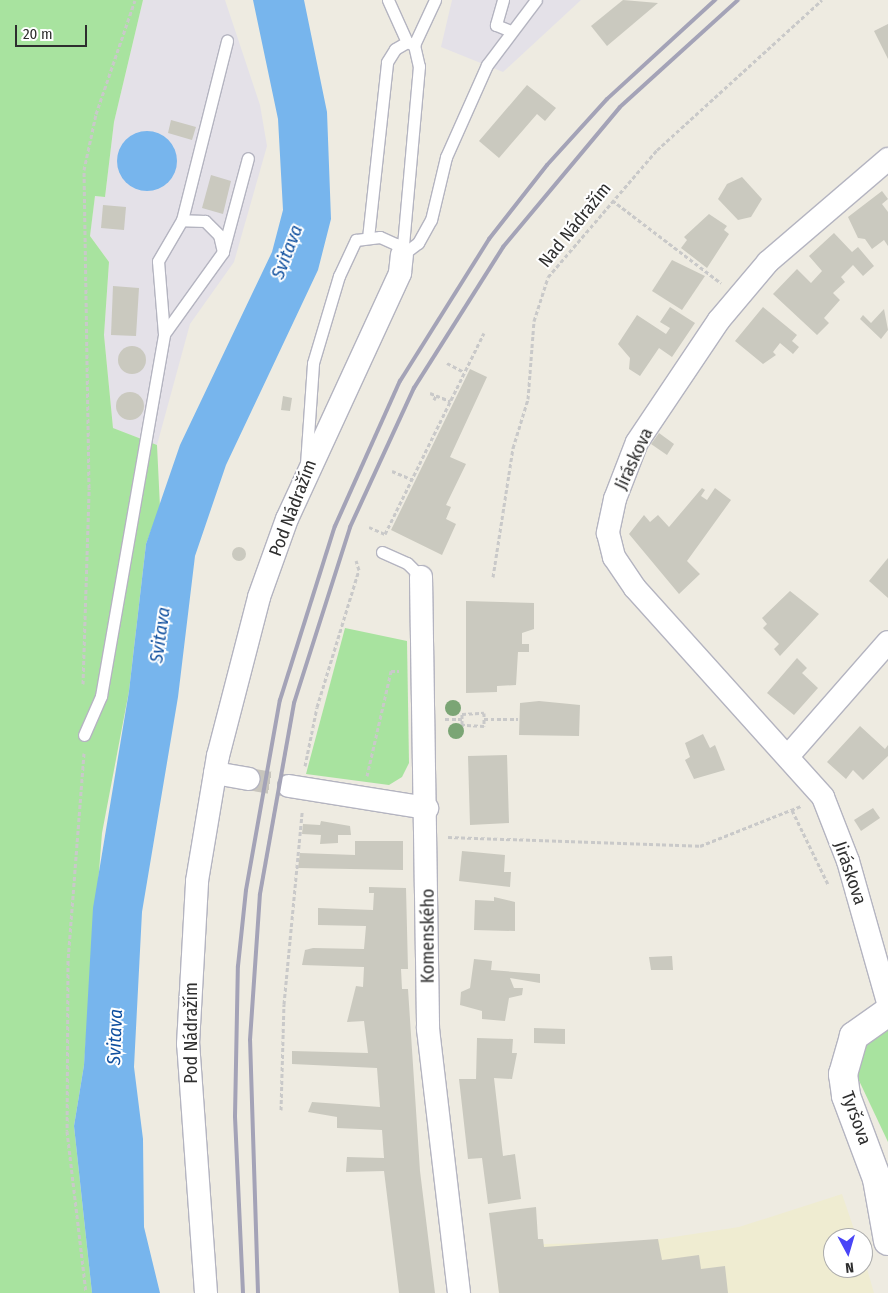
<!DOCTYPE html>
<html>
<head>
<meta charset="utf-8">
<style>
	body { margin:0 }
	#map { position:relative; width:888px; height:1293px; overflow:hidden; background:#eeebe1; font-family:"Fira Sans Condensed",sans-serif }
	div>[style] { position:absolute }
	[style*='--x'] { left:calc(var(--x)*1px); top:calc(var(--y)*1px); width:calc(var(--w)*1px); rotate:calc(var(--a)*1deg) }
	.industrial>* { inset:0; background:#e4e1e8 }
	.education>* { inset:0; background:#efecd1 }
	.green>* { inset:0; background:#a8e39f }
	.water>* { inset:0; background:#77b5ed }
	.round { border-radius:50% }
	.building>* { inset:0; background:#cac9bf }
	.street-tunnel>* { height:22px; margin-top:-11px; transform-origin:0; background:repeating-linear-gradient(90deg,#c8c5bd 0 22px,transparent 0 33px) }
	.path>* { height:3px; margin-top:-1.5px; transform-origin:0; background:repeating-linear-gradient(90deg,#c9c9c9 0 4px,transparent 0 6.5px) }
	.roads { filter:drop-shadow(1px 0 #b4b4c0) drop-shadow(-1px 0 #b4b4c0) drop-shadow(0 1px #b4b4c0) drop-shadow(0 -1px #b4b4c0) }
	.lane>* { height:11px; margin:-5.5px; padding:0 5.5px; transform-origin:5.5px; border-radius:5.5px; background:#fff }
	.street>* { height:22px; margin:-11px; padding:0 11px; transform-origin:11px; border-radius:11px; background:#fff }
	.secondary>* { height:28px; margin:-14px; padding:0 14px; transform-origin:14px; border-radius:14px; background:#fff }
	.rail>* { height:4px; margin:-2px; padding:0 2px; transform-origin:2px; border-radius:2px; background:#a4a3b7 }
	.trees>* { width:16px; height:16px; margin:-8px; border-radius:50%; background:#7ba575 }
	span { translate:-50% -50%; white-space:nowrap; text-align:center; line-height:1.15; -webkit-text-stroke:4px #fff; paint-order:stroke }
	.street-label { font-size:18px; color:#2e2e2e }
	.water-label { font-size:19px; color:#10509f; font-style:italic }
	.north { position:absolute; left:823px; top:1228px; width:50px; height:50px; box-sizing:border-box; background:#fff; border:1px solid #ababab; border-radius:50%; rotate:174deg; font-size:14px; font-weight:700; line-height:20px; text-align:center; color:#2e2e2e }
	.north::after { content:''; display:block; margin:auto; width:18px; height:22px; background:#4945f7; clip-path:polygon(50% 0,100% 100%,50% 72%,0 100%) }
	.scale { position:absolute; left:15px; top:25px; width:72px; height:22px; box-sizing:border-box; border:2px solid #2e2e2e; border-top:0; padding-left:6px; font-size:15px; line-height:18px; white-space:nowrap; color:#2e2e2e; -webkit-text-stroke:4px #fff; paint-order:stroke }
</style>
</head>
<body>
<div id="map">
	<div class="industrial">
		<div style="clip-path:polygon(143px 0,225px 0,260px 105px,267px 146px,234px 262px,190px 324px,157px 445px,113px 428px,104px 335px,109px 262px,90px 236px,95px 196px,105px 197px,114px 122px)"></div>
		<div style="clip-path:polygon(452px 0,581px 0,503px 72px,441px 47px)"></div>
	</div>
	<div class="education">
		<div style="clip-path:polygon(842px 1194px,857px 1238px,833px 1238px,833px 1268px,863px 1268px,863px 1255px,874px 1293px,499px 1293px,494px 1252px,544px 1244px,641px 1242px,739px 1227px)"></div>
	</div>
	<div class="green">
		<div style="clip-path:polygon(0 0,143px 0,114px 122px,105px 197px,95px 196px,90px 236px,109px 262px,104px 335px,113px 428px,157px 445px,160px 507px,146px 544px,129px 691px,102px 833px,84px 1065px,74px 1126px,92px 1293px,0 1293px)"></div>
		<div style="clip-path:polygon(345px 628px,407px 641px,409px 763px,402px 777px,389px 785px,306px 774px)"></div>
		<div style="clip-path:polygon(888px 1029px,888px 1142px,854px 1070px,857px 1054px,870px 1036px)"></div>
	</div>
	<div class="water">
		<div style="clip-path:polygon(253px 0,304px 0,327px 112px,331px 219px,318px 270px,226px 465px,195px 556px,178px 697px,142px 912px,134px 1067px,143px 1139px,144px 1227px,160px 1293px,92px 1293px,74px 1126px,84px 1065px,93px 908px,129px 691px,146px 544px,180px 445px,272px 252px,283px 210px,278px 119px)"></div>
		<div class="round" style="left:117px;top:131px;width:60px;height:60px"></div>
	</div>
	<div class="building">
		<div style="clip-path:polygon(623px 0,658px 3px,607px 46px,591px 26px)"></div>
		<div style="clip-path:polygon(888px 24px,888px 59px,874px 31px)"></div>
		<div style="clip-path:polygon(527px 85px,556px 108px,545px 121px,537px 114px,499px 158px,479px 141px)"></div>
		<div style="clip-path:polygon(171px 120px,196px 127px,192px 140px,168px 133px)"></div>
		<div style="clip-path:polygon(211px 175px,231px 181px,223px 214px,202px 208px)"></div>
		<div style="clip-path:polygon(742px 177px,762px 199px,751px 217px,738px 220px,718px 199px,727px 184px)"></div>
		<div style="clip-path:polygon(882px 191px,888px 199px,882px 204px,888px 212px,888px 246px,884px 240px,872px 249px,865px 239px,858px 238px,848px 217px)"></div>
		<div style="clip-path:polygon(103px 205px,126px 207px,124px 230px,101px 228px)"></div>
		<div style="clip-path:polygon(709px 214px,727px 226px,724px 230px,729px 234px,707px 268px,681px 248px,687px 240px,684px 237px)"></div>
		<div style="clip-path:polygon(834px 233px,852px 252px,858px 247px,874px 266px,863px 276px,853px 265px,841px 277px,845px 282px,833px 293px,840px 300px,824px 318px,829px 323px,817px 335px,773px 294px,797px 269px,811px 283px,822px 271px,809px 256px)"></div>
		<div style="clip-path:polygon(672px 260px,705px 276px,682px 310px,652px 291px)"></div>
		<div style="clip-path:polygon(113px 286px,139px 288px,136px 336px,111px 335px)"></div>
		<div style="clip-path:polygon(670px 307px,695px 323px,672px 357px,659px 348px,640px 376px,629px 369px,630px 358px,618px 344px,637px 315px,666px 334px,670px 328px,660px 322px)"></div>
		<div style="clip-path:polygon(763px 307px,797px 335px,792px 341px,799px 347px,793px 354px,780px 343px,773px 352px,776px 355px,763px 364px,735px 341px)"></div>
		<div style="clip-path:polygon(884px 309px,888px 330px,881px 339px,860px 319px,863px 315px,871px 323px)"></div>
		<div class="round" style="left:118px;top:346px;width:28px;height:28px"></div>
		<div style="clip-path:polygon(470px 369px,487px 377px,450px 457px,466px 464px,446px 505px,451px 507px,446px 519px,456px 524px,442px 555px,391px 530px)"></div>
		<div class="round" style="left:116px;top:392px;width:28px;height:28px"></div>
		<div style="clip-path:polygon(283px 396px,292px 398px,290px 411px,281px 410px)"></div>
		<div style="clip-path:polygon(659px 433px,674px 444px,667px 455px,651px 444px)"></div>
		<div style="clip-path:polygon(702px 488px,705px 490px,701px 496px,707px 500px,715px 488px,731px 500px,687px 561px,700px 574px,679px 594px,629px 534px,644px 515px,650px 522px,658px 515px,669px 527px)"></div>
		<div class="round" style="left:232px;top:547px;width:14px;height:14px"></div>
		<div style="clip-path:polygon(888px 558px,888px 598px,869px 581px)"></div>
		<div style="clip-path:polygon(790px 591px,819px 614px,780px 656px,774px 649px,779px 644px,763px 628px,767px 624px,762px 618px)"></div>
		<div style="clip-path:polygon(466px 601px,534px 603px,534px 629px,522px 633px,522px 644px,529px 644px,529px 652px,518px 652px,516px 685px,497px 686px,497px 692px,466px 693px)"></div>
		<div style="clip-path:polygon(797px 658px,807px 668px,802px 673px,818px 688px,794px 715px,767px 693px)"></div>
		<div style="clip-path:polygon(539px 701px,580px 705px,579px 736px,519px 735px,520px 703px)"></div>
		<div style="clip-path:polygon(860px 726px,885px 749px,888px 745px,888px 756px,863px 780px,853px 770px,846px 779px,827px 762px)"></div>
		<div style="clip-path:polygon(703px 734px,710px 748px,715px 745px,725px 770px,694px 779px,685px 760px,690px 757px,685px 743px)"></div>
		<div style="clip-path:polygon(507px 755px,509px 823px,470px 825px,468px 756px)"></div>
		<div style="clip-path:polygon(873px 808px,880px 818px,861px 831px,854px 820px)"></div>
		<div style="clip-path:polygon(321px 821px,350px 826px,351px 835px,338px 835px,338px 843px,320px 844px,321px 835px,302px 834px,303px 824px,320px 825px)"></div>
		<div style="clip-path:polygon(355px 841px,403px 841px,403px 870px,298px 868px,300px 853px,355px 855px)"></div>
		<div style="clip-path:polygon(462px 851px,505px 855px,504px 872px,511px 872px,510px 887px,459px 881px)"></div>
		<div style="clip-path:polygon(369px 887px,406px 888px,408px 969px,401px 969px,402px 989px,408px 989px,420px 1171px,435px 1293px,399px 1293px,384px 1171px,346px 1172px,347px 1157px,384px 1158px,382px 1130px,337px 1128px,337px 1117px,308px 1112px,312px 1102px,380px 1107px,377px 1068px,292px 1064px,292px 1051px,368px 1053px,364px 1021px,347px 1022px,356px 986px,363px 987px,364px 967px,302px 965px,305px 950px,313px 948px,364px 949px,366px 926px,318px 925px,318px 908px,373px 910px,374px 893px,369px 893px)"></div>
		<div style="clip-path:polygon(494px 897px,515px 902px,515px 931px,474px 930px,475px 900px,494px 901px)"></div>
		<div style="clip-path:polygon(672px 956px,673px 970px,651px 970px,649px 957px)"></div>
		<div style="clip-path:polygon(474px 959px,492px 961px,491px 970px,540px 974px,540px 983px,510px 978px,514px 988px,523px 988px,522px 995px,509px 998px,505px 1021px,482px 1019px,482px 1011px,460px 1005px,461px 992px,470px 988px)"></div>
		<div style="clip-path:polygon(534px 1028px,565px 1029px,565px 1044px,534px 1043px)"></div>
		<div style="clip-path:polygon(477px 1038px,513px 1039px,512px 1053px,517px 1053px,512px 1079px,494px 1078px,503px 1156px,515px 1154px,521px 1199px,488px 1204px,482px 1158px,468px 1159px,459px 1079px,476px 1079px)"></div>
		<div style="clip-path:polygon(536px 1207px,538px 1239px,543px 1239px,544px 1247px,658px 1239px,662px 1260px,699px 1255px,701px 1269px,725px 1266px,728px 1293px,499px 1293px,489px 1213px)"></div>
	</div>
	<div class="street-tunnel">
		<div style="--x:248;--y:779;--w:42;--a:9.7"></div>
	</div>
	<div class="path">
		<div style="--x:612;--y:200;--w:137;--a:37.3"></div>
		<div style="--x:447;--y:363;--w:19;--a:28"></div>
		<div style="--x:430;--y:393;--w:22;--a:22"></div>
		<div style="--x:434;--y:400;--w:5;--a:-68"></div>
		<div style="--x:392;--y:471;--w:21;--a:23"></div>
		<div style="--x:369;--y:527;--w:17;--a:24"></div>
		<div style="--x:385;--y:534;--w:224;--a:-63.8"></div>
		<div style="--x:493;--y:577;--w:131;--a:-81.2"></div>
		<div style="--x:513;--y:448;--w:51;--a:-73"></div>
		<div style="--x:528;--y:399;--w:78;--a:-85.6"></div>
		<div style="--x:534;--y:321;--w:46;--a:-72.3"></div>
		<div style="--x:548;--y:277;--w:167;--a:-49.4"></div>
		<div style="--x:657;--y:150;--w:223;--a:-42.3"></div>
		<div style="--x:83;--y:684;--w:196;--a:-88.2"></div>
		<div style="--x:89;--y:488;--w:318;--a:-90.9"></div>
		<div style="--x:84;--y:170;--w:57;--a:-77.9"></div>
		<div style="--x:96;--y:114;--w:120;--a:-71.1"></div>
		<div style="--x:484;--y:713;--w:13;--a:90"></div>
		<div style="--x:484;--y:726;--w:22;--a:-177"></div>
		<div style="--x:462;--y:725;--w:11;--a:-90"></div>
		<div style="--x:462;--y:714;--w:22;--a:-3"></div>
		<div style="--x:445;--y:719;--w:17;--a:0"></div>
		<div style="--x:484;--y:719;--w:34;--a:0"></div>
		<div style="--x:84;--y:753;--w:209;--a:94.4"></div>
		<div style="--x:68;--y:961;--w:170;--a:90.3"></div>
		<div style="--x:67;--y:1131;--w:163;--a:83.3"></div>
		<div style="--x:305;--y:766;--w:60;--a:-78.5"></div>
		<div style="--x:317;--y:707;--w:143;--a:-73"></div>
		<div style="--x:359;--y:570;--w:10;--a:-107"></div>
		<div style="--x:367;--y:776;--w:108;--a:-77.1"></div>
		<div style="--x:391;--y:671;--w:8;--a:0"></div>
		<div style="--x:792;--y:810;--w:82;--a:64.1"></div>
		<div style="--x:448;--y:837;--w:252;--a:2"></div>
		<div style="--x:700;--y:846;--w:109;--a:-21.6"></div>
		<div style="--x:281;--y:1110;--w:106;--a:-88.4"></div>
		<div style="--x:284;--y:1004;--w:193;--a:-84.6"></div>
	</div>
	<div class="roads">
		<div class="lane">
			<div style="--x:388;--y:0;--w:46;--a:65.7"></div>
			<div style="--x:503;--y:0;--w:26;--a:106"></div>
			<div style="--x:496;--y:25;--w:16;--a:22"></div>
			<div style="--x:414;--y:45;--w:50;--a:-65"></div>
			<div style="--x:368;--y:238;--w:177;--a:-83.8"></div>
			<div style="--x:387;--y:62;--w:15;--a:-58"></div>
			<div style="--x:395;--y:49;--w:14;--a:-30"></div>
			<div style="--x:407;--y:42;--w:8;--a:23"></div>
			<div style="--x:414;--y:45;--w:22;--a:77"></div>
			<div style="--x:419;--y:66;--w:190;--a:95.1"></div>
			<div style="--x:223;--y:251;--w:96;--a:-75"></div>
			<div style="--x:402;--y:255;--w:20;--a:-37"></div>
			<div style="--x:418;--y:243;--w:26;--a:-61"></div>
			<div style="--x:431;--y:220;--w:65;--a:-76.6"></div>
			<div style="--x:446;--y:157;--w:101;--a:-66"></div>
			<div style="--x:487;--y:65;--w:81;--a:-53"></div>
			<div style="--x:164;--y:334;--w:101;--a:-54.3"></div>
			<div style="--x:223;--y:252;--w:17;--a:-103"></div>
			<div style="--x:219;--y:235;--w:20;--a:-135"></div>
			<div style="--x:205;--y:221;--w:23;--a:-178"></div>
			<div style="--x:306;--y:464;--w:101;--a:-86"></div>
			<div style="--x:313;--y:363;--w:91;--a:-73.4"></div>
			<div style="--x:339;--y:276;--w:40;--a:-65"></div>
			<div style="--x:356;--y:240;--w:24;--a:-7"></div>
			<div style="--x:380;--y:237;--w:17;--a:24"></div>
			<div style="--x:396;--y:244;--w:13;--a:61"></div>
			<div style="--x:382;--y:552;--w:27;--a:24"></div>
			<div style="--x:407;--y:563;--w:20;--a:45"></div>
			<div style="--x:84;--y:735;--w:43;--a:-66.4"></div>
			<div style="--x:101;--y:696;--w:367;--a:-80.1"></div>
			<div style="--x:164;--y:334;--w:73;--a:-94.7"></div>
			<div style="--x:158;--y:261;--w:48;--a:-59.7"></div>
			<div style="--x:182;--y:220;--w:185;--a:-75.9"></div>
		</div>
		<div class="street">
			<div style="--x:888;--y:159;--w:158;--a:139.4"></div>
			<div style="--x:768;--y:262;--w:76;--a:130.2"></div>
			<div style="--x:719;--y:320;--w:147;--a:123.9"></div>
			<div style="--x:637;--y:442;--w:61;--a:111.1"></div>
			<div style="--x:615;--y:499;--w:35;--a:102"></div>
			<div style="--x:608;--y:533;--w:25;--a:76"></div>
			<div style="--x:614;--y:557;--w:37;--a:56"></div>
			<div style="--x:635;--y:588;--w:281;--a:48"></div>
			<div style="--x:823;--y:797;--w:69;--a:68.7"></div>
			<div style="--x:848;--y:861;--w:147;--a:74.2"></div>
			<div style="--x:421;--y:577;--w:452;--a:89.1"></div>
			<div style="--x:428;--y:1029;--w:266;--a:83.3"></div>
			<div style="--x:789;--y:755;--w:150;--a:-48.8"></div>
			<div style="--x:215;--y:773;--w:34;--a:10"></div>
			<div style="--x:289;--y:786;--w:140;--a:9.1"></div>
			<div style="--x:206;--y:1293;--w:250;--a:-94.1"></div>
			<div style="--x:188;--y:1044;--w:163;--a:-86.8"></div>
			<div style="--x:197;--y:881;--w:127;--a:-80.5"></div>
			<div style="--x:218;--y:756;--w:164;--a:-75.5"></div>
			<div style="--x:259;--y:597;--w:83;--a:-70.3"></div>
			<div style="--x:287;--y:519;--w:271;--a:-65.3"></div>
			<div style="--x:400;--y:273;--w:18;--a:-84"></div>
		</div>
		<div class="secondary">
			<div style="--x:888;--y:1012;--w:42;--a:144.8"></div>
			<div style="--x:854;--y:1036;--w:40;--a:106"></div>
			<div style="--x:843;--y:1074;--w:22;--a:82"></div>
			<div style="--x:846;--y:1096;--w:89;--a:69.5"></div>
			<div style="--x:877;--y:1179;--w:63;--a:79.9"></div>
		</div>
	</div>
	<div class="rail">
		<div style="--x:243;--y:1293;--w:177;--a:-92.6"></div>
		<div style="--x:235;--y:1116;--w:150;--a:-88.9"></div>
		<div style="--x:238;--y:966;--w:76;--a:-84"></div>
		<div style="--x:246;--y:890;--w:193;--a:-79.9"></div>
		<div style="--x:280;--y:700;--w:182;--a:-72.5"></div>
		<div style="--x:335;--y:526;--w:159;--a:-65.9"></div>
		<div style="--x:400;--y:381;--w:168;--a:-57.9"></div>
		<div style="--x:489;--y:239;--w:94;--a:-51.9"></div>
		<div style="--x:547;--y:165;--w:89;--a:-47.7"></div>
		<div style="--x:607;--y:99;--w:147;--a:-42.5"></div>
		<div style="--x:258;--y:1293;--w:253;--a:-91.8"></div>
		<div style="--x:250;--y:1040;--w:146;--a:-86.1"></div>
		<div style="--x:260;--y:894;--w:194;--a:-79.9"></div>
		<div style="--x:294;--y:703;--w:185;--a:-72.3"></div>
		<div style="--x:350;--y:527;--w:153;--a:-65.3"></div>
		<div style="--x:414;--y:388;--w:167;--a:-57.7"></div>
		<div style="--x:503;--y:247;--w:182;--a:-50.1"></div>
		<div style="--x:620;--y:107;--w:159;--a:-42.2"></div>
	</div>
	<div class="trees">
		<div style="left:453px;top:708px"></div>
		<div style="left:456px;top:731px"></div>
	</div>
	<div class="street-label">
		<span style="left:575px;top:225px;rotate:-51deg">Nad Nádražím</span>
		<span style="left:634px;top:459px;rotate:-65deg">Jiráskova</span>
		<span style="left:293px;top:508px;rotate:-69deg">Pod Nádražím</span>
		<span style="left:850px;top:873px;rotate:71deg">Jiráskova</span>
		<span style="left:428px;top:936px;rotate:-90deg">Komenského</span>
		<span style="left:191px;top:1033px;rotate:-90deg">Pod Nádražím</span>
		<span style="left:856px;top:1118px;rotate:70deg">Tyršova</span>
	</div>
	<div class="water-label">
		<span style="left:287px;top:252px;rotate:-69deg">Svitava</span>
		<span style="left:160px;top:635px;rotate:-82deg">Svitava</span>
		<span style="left:115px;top:1037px;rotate:-88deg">Svitava</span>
	</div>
	<div class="north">N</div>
	<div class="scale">20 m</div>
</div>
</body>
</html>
